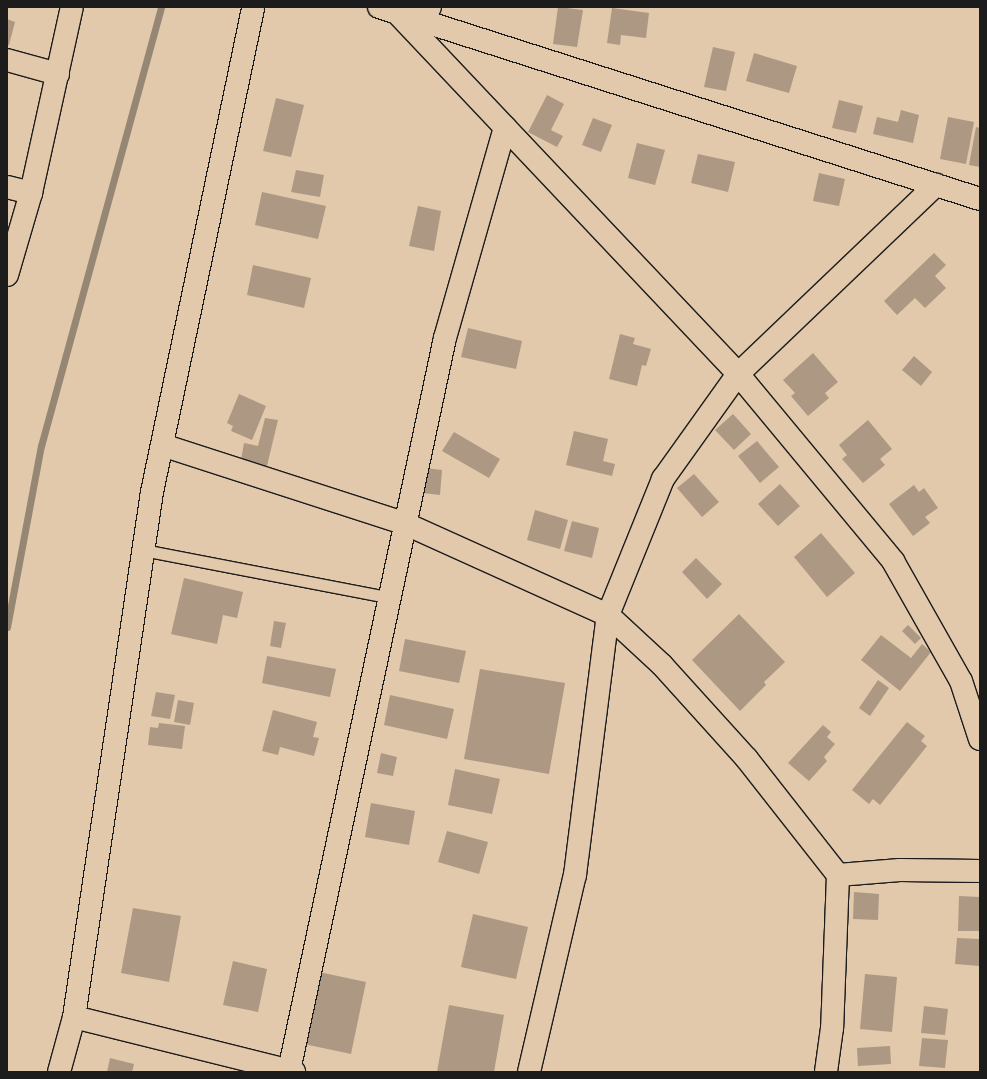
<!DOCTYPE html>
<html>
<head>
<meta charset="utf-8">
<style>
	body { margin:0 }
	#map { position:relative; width:987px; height:1079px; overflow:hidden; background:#e3c9ab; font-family:Sriracha,sans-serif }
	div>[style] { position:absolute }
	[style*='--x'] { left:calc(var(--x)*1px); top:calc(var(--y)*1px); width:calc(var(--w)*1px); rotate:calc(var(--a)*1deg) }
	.stream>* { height:7px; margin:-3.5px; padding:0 3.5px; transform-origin:3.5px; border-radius:3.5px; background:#968774 }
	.building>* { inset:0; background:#ac9883 }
	.roads { filter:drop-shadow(1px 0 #1c1c1c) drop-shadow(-1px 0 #1c1c1c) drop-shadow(0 1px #1c1c1c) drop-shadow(0 -1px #1c1c1c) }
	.service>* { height:11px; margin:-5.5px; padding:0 5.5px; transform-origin:5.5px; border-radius:5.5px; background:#e3c9ab }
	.minor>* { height:22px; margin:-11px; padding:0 11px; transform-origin:11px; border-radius:11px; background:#e3c9ab }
	.tertiary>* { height:22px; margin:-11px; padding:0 11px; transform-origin:11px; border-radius:11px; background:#e3c9ab }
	span { translate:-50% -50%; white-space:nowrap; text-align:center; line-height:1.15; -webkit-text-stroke:3px #e3c9ab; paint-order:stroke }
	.frame { position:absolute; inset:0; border:8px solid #1c1c1c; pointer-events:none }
</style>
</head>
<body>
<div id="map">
	<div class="stream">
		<div style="--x:7;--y:627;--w:184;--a:-79.4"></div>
		<div style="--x:41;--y:446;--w:455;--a:-74.7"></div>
	</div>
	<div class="building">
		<div style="clip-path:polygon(558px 7px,583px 10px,577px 47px,553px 44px)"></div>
		<div style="clip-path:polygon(612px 8px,649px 13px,646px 38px,621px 35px,620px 45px,607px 43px)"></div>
		<div style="clip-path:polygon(7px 19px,15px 22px,9px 45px,7px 45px)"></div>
		<div style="clip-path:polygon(713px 47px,735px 52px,726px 91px,704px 87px)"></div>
		<div style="clip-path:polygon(754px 53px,797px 66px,789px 93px,746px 81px)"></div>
		<div style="clip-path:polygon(547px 95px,564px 104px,551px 130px,563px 136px,557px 147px,528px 132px)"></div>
		<div style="clip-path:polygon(276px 98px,304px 105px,291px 157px,263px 151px)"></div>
		<div style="clip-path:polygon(839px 100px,863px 106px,856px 133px,832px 128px)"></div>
		<div style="clip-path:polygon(901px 110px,919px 115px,913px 143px,873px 134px,877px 117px,898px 122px)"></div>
		<div style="clip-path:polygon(948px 117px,974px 122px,966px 164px,940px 159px)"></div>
		<div style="clip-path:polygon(593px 118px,612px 125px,601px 152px,582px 145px)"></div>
		<div style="clip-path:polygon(976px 127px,980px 128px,980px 167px,969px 165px)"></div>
		<div style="clip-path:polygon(637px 143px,665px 150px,655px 185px,628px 178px)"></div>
		<div style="clip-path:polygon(698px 154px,735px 162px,728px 192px,691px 183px)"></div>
		<div style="clip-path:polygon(296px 170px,324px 175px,320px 197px,291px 192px)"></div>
		<div style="clip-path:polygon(819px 173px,845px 179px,839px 206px,813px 201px)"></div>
		<div style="clip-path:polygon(262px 192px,326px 206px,318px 239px,255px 225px)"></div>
		<div style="clip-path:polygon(418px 206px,441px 211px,434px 251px,409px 246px)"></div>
		<div style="clip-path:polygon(934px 253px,946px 265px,935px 276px,946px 288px,925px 308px,915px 298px,897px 315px,884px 301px)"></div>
		<div style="clip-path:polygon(253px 265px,311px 278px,304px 308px,247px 295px)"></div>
		<div style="clip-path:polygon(468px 328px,522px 341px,516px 369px,461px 357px)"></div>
		<div style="clip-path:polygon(620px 334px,635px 338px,633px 344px,651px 349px,646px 366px,642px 365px,637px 386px,609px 379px)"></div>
		<div style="clip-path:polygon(813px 353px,838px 382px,825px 393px,829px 398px,808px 416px,791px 396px,795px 393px,783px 380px)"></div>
		<div style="clip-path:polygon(914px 356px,932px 372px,921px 386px,902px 370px)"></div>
		<div style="clip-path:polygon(239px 394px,266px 406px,252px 440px,231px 431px,233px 426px,227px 423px)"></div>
		<div style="clip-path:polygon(733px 414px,751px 434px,734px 450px,715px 430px)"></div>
		<div style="clip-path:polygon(265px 418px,278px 420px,267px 466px,241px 460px,244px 443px,258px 446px)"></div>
		<div style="clip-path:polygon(868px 420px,892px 449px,880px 459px,885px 465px,863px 483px,842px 459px,847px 455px,839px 445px)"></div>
		<div style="clip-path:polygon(574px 431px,608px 439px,603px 461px,615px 464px,612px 476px,566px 465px)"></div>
		<div style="clip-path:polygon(454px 432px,500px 459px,489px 478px,442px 451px)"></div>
		<div style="clip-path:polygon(757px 441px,779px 467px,760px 483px,738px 456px)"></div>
		<div style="clip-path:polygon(425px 468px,442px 470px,440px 495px,422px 493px)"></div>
		<div style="clip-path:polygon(694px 474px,719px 502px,702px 517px,677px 488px)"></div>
		<div style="clip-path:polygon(780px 484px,800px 506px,778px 526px,758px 504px)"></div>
		<div style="clip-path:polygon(914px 485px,919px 492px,924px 488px,938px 508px,925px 517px,930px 523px,913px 536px,889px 504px)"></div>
		<div style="clip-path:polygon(535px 510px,568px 520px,560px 549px,527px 540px)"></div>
		<div style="clip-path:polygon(572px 521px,599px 528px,592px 558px,564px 551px)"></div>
		<div style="clip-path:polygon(821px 533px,855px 573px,827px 597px,794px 557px)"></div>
		<div style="clip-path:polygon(696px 558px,722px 584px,707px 599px,682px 572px)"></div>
		<div style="clip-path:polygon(184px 578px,243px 592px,237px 618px,223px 615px,217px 644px,171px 634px)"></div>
		<div style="clip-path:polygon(739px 614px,785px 662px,764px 682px,766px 685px,740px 711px,692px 660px)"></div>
		<div style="clip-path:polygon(274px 621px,286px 623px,281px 648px,270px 646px)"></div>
		<div style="clip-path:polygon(908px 625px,921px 638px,915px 644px,902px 631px)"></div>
		<div style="clip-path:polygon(881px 635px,911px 658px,922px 644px,931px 652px,900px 691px,861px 660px)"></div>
		<div style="clip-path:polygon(405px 639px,466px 651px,459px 683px,399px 671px)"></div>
		<div style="clip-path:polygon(267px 656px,336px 669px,330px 697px,262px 683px)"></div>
		<div style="clip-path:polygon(480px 669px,565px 683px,549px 774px,464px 759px)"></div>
		<div style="clip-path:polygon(878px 680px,889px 688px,870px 716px,859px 708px)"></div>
		<div style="clip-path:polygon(156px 692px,175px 695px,170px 719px,151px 716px)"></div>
		<div style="clip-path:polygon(390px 695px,454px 709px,447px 739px,384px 725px)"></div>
		<div style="clip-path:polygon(178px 700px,194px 703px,190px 725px,174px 722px)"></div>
		<div style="clip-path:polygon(273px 710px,317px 722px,313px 737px,319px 738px,314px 756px,280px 747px,278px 755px,262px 751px)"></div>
		<div style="clip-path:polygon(907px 722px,925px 736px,921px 741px,927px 746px,880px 805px,873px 799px,869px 804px,852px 790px)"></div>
		<div style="clip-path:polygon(159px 723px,185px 726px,182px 749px,148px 745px,150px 727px,158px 728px)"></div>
		<div style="clip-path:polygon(823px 725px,831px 732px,827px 737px,835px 744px,824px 757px,827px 761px,809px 781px,788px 763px)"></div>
		<div style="clip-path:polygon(381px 753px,397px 757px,393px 776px,377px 773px)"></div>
		<div style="clip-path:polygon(455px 769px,500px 779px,492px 814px,448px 805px)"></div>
		<div style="clip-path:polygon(371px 803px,415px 811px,409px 845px,365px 837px)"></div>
		<div style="clip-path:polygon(447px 831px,488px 842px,479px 874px,438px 862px)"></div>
		<div style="clip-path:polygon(854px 892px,879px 894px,878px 920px,853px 919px)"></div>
		<div style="clip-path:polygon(959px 896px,980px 897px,980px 931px,958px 931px)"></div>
		<div style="clip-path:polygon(133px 908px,181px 916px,169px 982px,121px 973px)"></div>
		<div style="clip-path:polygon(473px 914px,528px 927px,516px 979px,461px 967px)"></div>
		<div style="clip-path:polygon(957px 938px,980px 939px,980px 966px,955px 964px)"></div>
		<div style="clip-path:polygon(233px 961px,267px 969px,258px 1012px,223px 1005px)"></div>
		<div style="clip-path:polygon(319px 972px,366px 982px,351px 1054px,304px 1044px)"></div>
		<div style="clip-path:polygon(865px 974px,897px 977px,892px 1032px,860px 1029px)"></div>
		<div style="clip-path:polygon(449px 1005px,504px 1015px,494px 1072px,437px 1072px)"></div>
		<div style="clip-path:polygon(924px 1006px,948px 1009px,945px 1035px,921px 1033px)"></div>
		<div style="clip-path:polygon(922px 1038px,948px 1040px,945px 1068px,919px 1066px)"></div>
		<div style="clip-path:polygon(890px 1046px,891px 1064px,858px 1066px,857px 1048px)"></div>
		<div style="clip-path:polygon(110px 1058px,134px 1064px,132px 1072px,107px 1072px)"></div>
	</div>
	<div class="roads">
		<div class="service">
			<div style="--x:143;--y:550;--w:249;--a:10.9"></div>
		</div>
		<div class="minor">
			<div style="--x:397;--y:13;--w:497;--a:46.6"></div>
			<div style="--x:738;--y:374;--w:243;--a:50.3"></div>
			<div style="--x:893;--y:561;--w:138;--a:60.5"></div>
			<div style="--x:961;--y:681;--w:61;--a:71.9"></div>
			<div style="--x:420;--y:20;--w:16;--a:-52"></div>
			<div style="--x:7;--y:60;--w:53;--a:15.4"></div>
			<div style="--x:7;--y:187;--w:25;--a:14"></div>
			<div style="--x:7;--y:275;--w:85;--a:-73.7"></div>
			<div style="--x:31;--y:193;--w:190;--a:-77.6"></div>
			<div style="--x:162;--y:445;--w:256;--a:17.9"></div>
			<div style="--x:406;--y:524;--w:222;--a:24.3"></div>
			<div style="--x:608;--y:615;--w:74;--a:42.8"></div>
			<div style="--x:662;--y:665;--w:127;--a:47.9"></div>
			<div style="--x:747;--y:759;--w:147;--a:51.9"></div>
			<div style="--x:838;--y:875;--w:153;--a:92.2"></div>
			<div style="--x:832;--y:1028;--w:44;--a:97.8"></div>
			<div style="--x:838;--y:875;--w:62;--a:-4.6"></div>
			<div style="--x:900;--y:870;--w:80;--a:0.7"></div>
			<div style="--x:74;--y:1017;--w:227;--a:14"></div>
			<div style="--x:289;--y:1071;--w:749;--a:-77.99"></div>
			<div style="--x:445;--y:338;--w:219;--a:-74.1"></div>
			<div style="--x:59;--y:1072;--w:57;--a:-74.7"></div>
			<div style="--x:74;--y:1017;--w:531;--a:-81.55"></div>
			<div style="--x:152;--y:492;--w:495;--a:-78.2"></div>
			<div style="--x:529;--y:1072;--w:202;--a:-76.9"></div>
			<div style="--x:575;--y:875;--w:262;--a:-82.8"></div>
			<div style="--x:608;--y:615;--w:147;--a:-68"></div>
			<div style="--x:663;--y:479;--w:129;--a:-54.5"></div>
			<div style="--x:738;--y:374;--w:274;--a:-43.7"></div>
		</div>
		<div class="tertiary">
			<div style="--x:379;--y:7;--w:631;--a:17.72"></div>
		</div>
	</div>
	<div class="frame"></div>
</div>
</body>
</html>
